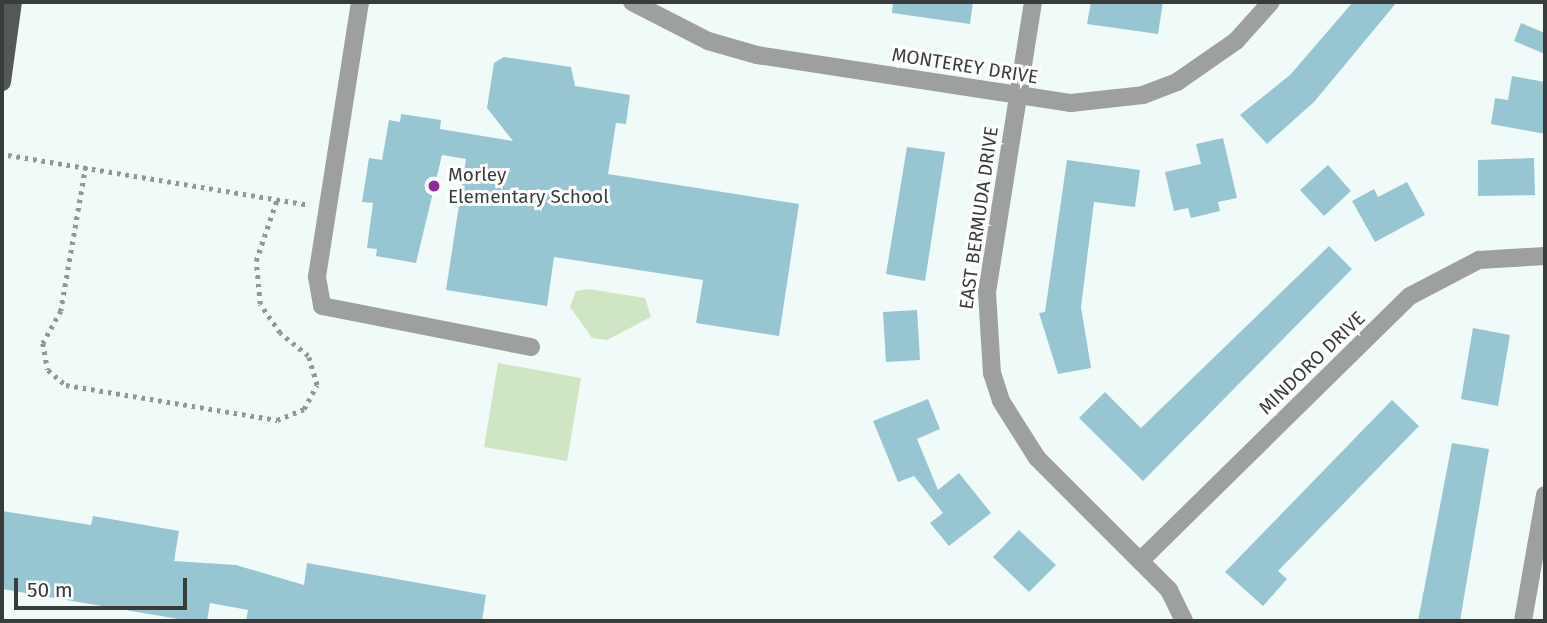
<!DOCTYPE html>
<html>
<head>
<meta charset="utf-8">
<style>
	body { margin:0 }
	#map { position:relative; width:1547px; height:623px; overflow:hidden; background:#f0fbf9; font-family:"Fira Sans",sans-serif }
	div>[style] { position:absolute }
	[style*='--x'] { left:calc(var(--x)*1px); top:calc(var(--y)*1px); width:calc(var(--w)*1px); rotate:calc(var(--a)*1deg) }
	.green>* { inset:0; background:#d0e5c3 }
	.building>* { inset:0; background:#97c6d2 }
	.path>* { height:4.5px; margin-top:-2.25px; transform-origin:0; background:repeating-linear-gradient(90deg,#919998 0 3.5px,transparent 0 8.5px) }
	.minor>* { height:18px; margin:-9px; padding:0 9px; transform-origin:9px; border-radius:9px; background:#9da09e }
	.major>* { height:18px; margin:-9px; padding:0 9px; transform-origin:9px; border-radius:9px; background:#535956 }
	.dots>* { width:19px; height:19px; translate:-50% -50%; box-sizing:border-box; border:4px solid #fff; border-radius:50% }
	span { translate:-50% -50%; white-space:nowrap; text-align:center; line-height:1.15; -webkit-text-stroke:6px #fff; paint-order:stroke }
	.street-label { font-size:19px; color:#383d3c }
	.poi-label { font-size:19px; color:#383d3c }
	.left { translate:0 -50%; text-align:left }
	.frame { position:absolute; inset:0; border:4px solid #383d3c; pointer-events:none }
	.scale { position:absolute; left:14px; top:578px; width:173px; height:32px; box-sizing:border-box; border:4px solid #383d3c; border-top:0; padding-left:9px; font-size:21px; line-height:24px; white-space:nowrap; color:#383d3c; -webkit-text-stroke:5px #fff; paint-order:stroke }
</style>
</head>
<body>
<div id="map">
	<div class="green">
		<div style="clip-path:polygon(589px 289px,645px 298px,651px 317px,607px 340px,592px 338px,570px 307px,576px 291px)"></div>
		<div style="clip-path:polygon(498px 363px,581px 378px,567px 461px,484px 447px)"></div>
	</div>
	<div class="building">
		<div style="clip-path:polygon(893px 2px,973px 2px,970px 24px,892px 13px)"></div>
		<div style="clip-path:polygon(1091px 2px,1163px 2px,1158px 34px,1087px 24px)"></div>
		<div style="clip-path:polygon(1353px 2px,1397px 2px,1314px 102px,1267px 144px,1240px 115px,1290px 75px)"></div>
		<div style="clip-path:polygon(1521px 23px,1545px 33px,1545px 54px,1514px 41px)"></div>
		<div style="clip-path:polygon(504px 57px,571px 67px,575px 86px,630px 95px,626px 124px,616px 123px,608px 174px,799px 204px,779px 336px,696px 323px,703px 280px,554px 257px,547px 306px,446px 290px,466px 159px,442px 155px,416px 263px,376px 256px,377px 249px,367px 248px,373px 203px,362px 202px,369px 158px,382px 160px,389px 120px,400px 122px,401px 114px,441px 120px,440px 129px,513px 141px,487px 108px,494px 63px)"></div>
		<div style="clip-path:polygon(1512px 76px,1545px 82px,1545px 134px,1491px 124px,1495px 98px,1508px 100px)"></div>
		<div style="clip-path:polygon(1223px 138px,1237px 198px,1218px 202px,1220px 211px,1191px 218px,1188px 208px,1174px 211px,1165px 172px,1201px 164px,1196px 144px)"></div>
		<div style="clip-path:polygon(907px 147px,945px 152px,925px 281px,886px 274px)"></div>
		<div style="clip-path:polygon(1534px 158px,1535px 195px,1478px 196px,1478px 160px)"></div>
		<div style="clip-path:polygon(1067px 160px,1140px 170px,1135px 207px,1094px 202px,1081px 307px,1091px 368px,1058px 374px,1039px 313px,1045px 312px)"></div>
		<div style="clip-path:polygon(1328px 165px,1351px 191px,1324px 216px,1300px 190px)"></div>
		<div style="clip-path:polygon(1407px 182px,1425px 215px,1375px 242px,1352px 201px,1374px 189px,1378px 197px)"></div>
		<div style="clip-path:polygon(1329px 246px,1352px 269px,1143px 481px,1079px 418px,1105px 392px,1141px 428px)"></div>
		<div style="clip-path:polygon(917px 310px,920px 360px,886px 362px,883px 312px)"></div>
		<div style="clip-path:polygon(1473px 328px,1510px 335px,1498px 406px,1461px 399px)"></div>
		<div style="clip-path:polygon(928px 399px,940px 429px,917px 439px,938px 490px,959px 473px,991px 513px,949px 546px,930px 523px,943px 513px,914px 476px,898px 482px,873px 421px)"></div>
		<div style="clip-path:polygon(1392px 400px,1419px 426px,1278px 571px,1287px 579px,1263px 606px,1225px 572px)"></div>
		<div style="clip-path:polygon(1452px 443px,1489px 449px,1460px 621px,1418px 621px)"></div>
		<div style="clip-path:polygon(2px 511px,91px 525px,93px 516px,179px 531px,174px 561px,236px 565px,304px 585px,307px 563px,486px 595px,482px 621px,246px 621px,248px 610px,210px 603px,207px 621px,190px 621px,2px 589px)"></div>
		<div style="clip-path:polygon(1019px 530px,1056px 565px,1029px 592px,993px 557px)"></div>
	</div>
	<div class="path">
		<div style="--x:8;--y:155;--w:306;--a:9.4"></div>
		<div style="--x:86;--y:166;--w:147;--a:99.8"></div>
		<div style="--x:61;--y:311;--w:37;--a:119"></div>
		<div style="--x:43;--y:343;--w:27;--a:80"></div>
		<div style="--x:48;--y:370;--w:23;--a:40"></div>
		<div style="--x:66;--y:385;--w:214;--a:9.4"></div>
		<div style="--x:277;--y:420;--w:29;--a:-22"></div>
		<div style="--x:304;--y:409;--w:27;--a:-62"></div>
		<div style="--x:317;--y:385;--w:30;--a:-107"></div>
		<div style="--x:308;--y:356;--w:36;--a:-141"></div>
		<div style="--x:280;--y:333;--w:35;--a:-125"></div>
		<div style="--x:260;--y:304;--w:43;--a:-95.3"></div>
		<div style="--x:256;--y:261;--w:65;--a:-71.3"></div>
	</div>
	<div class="minor">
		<div style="--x:360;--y:2;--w:278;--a:98.9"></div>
		<div style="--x:317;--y:277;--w:29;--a:80"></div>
		<div style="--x:322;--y:306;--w:213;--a:11.1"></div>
		<div style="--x:632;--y:2;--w:85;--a:27.2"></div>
		<div style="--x:708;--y:41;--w:51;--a:15.9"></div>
		<div style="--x:757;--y:55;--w:318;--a:8.7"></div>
		<div style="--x:1071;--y:103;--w:72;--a:-6.3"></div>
		<div style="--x:1143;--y:95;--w:36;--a:-21"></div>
		<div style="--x:1177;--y:82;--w:72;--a:-34.8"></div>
		<div style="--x:1236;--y:41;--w:52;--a:-48.1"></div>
		<div style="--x:1033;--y:2;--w:294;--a:99"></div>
		<div style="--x:987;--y:292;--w:81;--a:86.5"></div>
		<div style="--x:992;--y:373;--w:29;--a:72"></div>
		<div style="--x:1001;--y:401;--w:67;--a:57.7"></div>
		<div style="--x:1037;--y:458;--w:187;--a:45"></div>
		<div style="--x:1169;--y:590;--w:34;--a:64"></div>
		<div style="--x:1140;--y:561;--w:378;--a:-44.5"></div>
		<div style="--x:1410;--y:296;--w:78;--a:-27.6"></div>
		<div style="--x:1479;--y:260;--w:66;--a:-3.5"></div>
		<div style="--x:1523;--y:621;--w:128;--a:-80.1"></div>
	</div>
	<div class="major">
		<div style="--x:2;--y:82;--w:81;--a:-82.2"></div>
	</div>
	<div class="dots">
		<div style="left:434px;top:186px;background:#8b2e98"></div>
	</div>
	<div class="street-label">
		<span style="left:965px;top:66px;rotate:9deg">MONTEREY DRIVE</span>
		<span style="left:979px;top:218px;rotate:-82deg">EAST BERMUDA DRIVE</span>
		<span style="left:1312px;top:363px;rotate:-44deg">MINDORO DRIVE</span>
	</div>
	<div class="poi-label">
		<span class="left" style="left:448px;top:186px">Morley<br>Elementary School</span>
	</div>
	<div class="frame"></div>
	<div class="scale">50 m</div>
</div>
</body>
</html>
